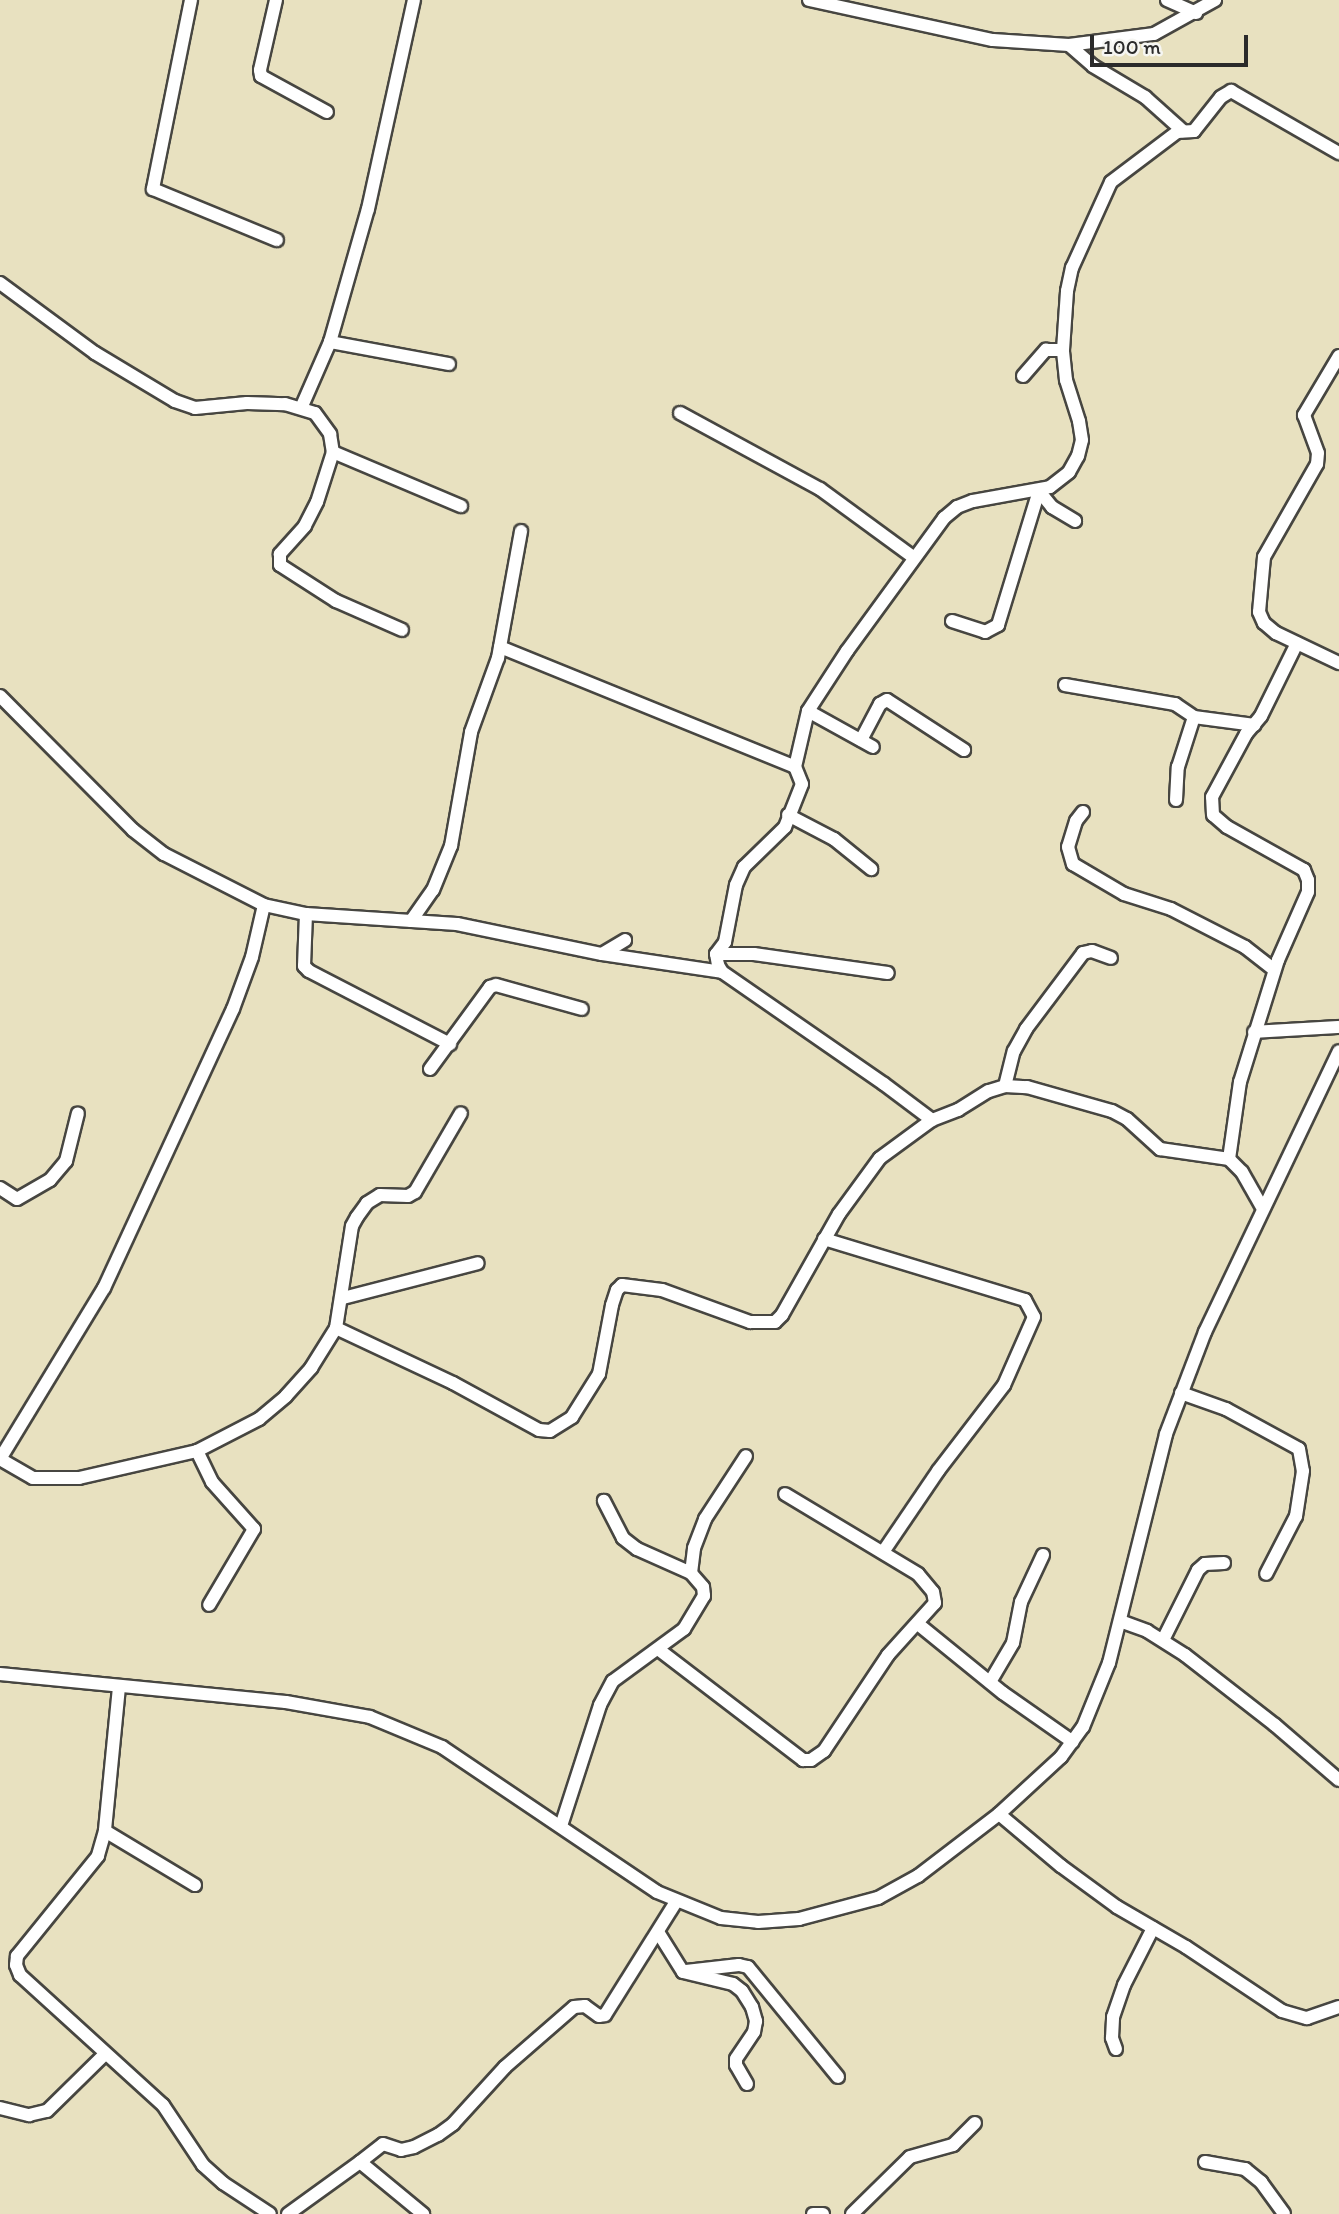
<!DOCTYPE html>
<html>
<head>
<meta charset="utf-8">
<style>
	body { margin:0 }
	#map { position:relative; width:1339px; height:2214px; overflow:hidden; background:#e8e1c0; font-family:Itim,sans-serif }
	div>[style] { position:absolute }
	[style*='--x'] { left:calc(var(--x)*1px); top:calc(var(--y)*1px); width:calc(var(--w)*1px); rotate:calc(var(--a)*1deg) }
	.roads { filter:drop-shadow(2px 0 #474641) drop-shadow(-2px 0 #474641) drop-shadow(0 2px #474641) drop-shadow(0 -2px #474641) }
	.minor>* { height:12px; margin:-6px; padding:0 6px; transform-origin:6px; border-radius:6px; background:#fff }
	span { translate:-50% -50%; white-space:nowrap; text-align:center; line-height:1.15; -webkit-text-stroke:5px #f6f6f2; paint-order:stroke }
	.scale { position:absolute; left:1090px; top:35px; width:158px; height:32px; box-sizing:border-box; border:4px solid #2b2b2b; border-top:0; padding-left:9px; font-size:21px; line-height:24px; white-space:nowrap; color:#2b2b2b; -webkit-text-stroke:5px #f6f6f2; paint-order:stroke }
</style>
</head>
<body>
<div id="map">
	<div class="roads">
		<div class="minor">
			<div style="--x:191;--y:0;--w:193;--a:101.4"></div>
			<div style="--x:153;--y:189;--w:134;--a:22.4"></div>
			<div style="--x:276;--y:0;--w:72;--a:102.9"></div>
			<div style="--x:260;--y:70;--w:6;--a:81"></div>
			<div style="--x:261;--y:76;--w:75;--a:28.6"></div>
			<div style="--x:809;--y:0;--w:188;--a:12.3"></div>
			<div style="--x:993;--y:40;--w:76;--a:3.8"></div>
			<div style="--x:1069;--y:45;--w:86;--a:-7.4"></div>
			<div style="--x:1154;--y:34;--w:70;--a:-29.1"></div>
			<div style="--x:1167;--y:0;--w:32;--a:24"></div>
			<div style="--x:1069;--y:45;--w:32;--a:41"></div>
			<div style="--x:1093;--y:66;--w:61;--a:30.8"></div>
			<div style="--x:1145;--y:97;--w:51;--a:41.8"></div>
			<div style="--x:0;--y:283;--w:118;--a:36.4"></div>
			<div style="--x:95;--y:353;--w:93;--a:31"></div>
			<div style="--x:175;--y:401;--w:21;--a:19"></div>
			<div style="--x:195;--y:408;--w:52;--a:-5.5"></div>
			<div style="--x:247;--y:403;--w:38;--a:2"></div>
			<div style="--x:285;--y:404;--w:31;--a:17"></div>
			<div style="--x:315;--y:413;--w:26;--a:54"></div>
			<div style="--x:330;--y:434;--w:18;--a:81"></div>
			<div style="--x:333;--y:452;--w:52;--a:107.7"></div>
			<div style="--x:317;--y:502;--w:27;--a:117"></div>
			<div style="--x:305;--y:526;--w:38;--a:132"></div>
			<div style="--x:280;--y:554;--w:11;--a:90"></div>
			<div style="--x:280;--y:565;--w:67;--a:32.7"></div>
			<div style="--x:336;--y:601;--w:72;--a:23.7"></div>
			<div style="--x:330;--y:342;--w:138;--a:-74.1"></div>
			<div style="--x:368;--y:209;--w:214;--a:-77.6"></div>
			<div style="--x:1339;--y:356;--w:69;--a:120.7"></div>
			<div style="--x:1304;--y:415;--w:40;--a:69.8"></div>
			<div style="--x:1318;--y:453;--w:11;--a:95"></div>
			<div style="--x:1317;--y:464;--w:107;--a:119.7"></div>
			<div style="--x:1264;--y:557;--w:55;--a:95.2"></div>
			<div style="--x:1259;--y:612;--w:12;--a:66"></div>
			<div style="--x:1264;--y:623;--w:16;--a:40"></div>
			<div style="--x:1276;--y:633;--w:70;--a:25.5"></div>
			<div style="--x:1023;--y:376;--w:35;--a:-49"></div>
			<div style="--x:1046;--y:350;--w:17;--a:0"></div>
			<div style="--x:302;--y:406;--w:70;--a:-66.4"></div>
			<div style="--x:330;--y:342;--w:121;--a:10.5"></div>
			<div style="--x:680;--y:413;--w:159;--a:28.5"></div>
			<div style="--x:820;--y:489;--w:115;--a:36.2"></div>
			<div style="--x:333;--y:452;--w:139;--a:22.9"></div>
			<div style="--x:1039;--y:491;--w:21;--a:51"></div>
			<div style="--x:1052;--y:507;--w:27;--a:31"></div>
			<div style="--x:952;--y:621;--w:35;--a:18"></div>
			<div style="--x:985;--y:632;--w:15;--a:-28"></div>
			<div style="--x:998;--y:625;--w:140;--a:-73"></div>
			<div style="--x:500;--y:647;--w:318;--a:22.1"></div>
			<div style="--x:1065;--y:685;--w:112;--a:9.8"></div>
			<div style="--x:1175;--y:704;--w:23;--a:34"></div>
			<div style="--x:0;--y:696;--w:189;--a:45.2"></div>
			<div style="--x:133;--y:830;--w:39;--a:38"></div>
			<div style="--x:164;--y:854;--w:112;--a:27"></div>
			<div style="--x:264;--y:905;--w:43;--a:12.1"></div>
			<div style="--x:306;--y:914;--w:151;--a:3.8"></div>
			<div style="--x:457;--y:924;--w:148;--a:11.7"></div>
			<div style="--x:602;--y:954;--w:27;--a:-31"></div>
			<div style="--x:808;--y:711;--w:74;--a:29"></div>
			<div style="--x:861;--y:740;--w:41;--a:-62.2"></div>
			<div style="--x:880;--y:704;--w:8;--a:-30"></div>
			<div style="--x:887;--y:700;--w:92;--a:33"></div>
			<div style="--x:1176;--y:800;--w:33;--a:-87"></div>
			<div style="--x:1178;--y:767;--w:52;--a:-72.3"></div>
			<div style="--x:1194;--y:717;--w:61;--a:7.6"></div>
			<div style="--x:1083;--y:812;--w:11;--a:128"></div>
			<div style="--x:1076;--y:821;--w:27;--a:107"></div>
			<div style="--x:1068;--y:847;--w:18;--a:74"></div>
			<div style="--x:1073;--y:864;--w:59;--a:30.5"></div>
			<div style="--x:1124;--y:894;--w:49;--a:17.7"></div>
			<div style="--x:1171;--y:909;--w:83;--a:27.2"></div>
			<div style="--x:1245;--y:947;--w:37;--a:38"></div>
			<div style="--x:788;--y:815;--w:52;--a:27.6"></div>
			<div style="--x:834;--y:839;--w:48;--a:39"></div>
			<div style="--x:306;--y:914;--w:52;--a:92.2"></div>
			<div style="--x:304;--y:966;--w:7;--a:45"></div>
			<div style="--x:309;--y:971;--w:159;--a:27.4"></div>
			<div style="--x:411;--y:921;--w:38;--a:-55"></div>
			<div style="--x:433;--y:890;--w:48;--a:-67.8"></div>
			<div style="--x:451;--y:846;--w:116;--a:-80"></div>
			<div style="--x:471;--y:732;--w:79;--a:-70"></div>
			<div style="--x:498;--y:658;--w:129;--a:-79.7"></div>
			<div style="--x:602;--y:954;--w:121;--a:8.5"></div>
			<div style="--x:716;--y:954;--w:38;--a:0"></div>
			<div style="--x:754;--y:954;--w:135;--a:8.1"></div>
			<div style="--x:1254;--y:1032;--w:85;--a:-3.4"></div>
			<div style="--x:430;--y:1069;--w:102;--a:-53.8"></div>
			<div style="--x:490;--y:987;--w:6;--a:-18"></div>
			<div style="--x:496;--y:985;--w:89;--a:15.6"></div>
			<div style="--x:1005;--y:1086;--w:36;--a:-76"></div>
			<div style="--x:1014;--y:1051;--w:25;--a:-61"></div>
			<div style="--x:1026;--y:1029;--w:95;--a:-53.1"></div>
			<div style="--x:1083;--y:953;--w:9;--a:-13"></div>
			<div style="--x:1092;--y:951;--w:20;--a:20"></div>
			<div style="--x:932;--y:1120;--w:60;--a:-143.1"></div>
			<div style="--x:884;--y:1084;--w:197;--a:-145.3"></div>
			<div style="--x:722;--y:972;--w:8;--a:-120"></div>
			<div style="--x:718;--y:965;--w:11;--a:-100"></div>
			<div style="--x:716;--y:954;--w:15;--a:-53"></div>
			<div style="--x:725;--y:942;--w:58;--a:-79.1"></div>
			<div style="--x:736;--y:885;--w:20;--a:-66"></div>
			<div style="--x:744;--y:867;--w:57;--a:-44.3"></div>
			<div style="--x:785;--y:827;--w:46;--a:-68.4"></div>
			<div style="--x:802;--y:784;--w:18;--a:-112"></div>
			<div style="--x:795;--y:767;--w:57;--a:-76.9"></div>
			<div style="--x:808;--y:711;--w:72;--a:-57"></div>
			<div style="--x:847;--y:651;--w:165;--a:-53.9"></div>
			<div style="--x:944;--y:518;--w:17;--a:-40"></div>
			<div style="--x:957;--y:507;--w:17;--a:-21"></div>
			<div style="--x:973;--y:501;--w:78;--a:-10.3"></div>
			<div style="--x:1050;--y:487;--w:24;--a:-38"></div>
			<div style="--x:1069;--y:472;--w:18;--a:-61"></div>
			<div style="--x:1078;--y:456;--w:16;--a:-76"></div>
			<div style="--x:1082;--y:440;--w:19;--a:-99"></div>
			<div style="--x:1079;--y:421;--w:43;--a:-107.6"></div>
			<div style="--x:1066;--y:380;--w:30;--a:-96"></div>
			<div style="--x:1063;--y:350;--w:59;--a:-86.1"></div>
			<div style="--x:1067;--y:291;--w:24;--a:-78"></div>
			<div style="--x:1072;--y:268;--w:94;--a:-65.6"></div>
			<div style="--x:1111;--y:182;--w:83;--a:-37.1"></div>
			<div style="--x:1177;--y:132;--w:17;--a:-3"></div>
			<div style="--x:1194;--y:131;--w:43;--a:-51.5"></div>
			<div style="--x:1221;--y:97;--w:12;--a:-31"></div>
			<div style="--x:1231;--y:91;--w:125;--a:29.9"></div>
			<div style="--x:1229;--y:1159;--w:78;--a:-81.9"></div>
			<div style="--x:1240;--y:1082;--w:128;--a:-72.7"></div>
			<div style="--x:1278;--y:960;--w:74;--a:-66.2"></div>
			<div style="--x:1308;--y:892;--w:12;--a:-90"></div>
			<div style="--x:1308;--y:880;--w:11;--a:-112"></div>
			<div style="--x:1304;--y:870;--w:88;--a:-150.8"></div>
			<div style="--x:1227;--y:827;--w:18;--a:-139"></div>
			<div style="--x:1213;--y:815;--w:18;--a:-93"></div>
			<div style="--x:1212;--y:797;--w:72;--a:-61.6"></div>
			<div style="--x:1246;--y:734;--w:23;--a:-50"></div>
			<div style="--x:1261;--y:716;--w:81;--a:-63.7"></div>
			<div style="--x:0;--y:1188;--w:20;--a:33"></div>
			<div style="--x:17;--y:1199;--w:38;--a:-30"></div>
			<div style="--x:50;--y:1180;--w:25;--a:-50"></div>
			<div style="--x:66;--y:1161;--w:49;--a:-76"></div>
			<div style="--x:824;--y:1239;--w:210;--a:16.9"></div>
			<div style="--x:1025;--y:1300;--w:19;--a:62"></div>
			<div style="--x:1034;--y:1317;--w:74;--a:113.8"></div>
			<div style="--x:1004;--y:1385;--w:108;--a:127.5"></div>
			<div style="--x:938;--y:1471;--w:98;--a:124.2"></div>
			<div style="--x:343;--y:1298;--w:139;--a:-14.5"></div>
			<div style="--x:336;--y:1328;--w:129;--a:25.2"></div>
			<div style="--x:453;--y:1383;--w:98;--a:28.7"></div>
			<div style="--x:539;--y:1430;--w:11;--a:5"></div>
			<div style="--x:550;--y:1431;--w:26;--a:-32"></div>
			<div style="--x:572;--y:1417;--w:51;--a:-57.9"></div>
			<div style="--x:599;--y:1374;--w:70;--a:-79.3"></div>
			<div style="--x:612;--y:1305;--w:16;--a:-72"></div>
			<div style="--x:617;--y:1290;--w:7;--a:-45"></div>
			<div style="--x:622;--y:1285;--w:40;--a:7.1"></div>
			<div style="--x:662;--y:1290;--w:94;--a:20"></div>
			<div style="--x:750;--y:1322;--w:25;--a:0"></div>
			<div style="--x:775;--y:1322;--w:10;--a:-45"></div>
			<div style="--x:782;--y:1315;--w:116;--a:-60.6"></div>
			<div style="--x:839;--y:1214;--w:69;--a:-53.8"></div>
			<div style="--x:880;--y:1158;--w:64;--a:-36.2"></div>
			<div style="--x:932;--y:1120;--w:28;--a:-21"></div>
			<div style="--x:958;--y:1110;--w:36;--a:-32"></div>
			<div style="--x:989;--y:1091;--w:17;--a:-17"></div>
			<div style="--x:1005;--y:1086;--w:22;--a:3"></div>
			<div style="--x:1027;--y:1087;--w:88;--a:15.8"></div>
			<div style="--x:1112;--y:1111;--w:17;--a:28"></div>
			<div style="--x:1127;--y:1119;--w:45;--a:42.3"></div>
			<div style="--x:1160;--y:1149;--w:70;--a:8.2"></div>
			<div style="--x:1229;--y:1159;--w:18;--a:45"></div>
			<div style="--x:1242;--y:1172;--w:40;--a:60.3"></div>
			<div style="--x:1181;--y:1393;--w:48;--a:19.6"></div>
			<div style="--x:1226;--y:1409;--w:83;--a:28.7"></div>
			<div style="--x:1299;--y:1449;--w:22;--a:80"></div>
			<div style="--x:1303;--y:1471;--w:46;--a:98.8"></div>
			<div style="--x:1296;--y:1516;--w:65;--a:117.3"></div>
			<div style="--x:197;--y:1451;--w:34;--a:64"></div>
			<div style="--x:212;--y:1482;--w:63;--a:48.2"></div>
			<div style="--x:254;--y:1529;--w:88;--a:120.6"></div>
			<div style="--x:0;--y:1459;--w:38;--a:30"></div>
			<div style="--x:33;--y:1478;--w:46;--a:0"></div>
			<div style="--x:79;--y:1478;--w:121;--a:-12.9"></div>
			<div style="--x:197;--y:1451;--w:70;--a:-27.3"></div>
			<div style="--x:259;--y:1419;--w:35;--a:-40"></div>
			<div style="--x:286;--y:1396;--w:38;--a:-48"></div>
			<div style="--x:311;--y:1368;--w:47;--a:-58"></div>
			<div style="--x:336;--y:1328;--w:103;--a:-81.1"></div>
			<div style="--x:352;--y:1226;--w:10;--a:-61"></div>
			<div style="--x:357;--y:1217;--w:17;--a:-54"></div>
			<div style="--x:367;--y:1203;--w:15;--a:-32"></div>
			<div style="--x:380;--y:1195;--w:28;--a:2"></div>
			<div style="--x:408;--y:1196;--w:8;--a:-30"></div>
			<div style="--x:415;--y:1192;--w:91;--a:-59.8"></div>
			<div style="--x:0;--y:1459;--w:200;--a:-58.7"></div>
			<div style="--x:104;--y:1288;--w:307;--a:-65.2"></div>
			<div style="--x:233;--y:1009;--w:55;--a:-69.9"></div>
			<div style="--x:252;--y:957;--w:53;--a:-77"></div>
			<div style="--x:691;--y:1573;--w:25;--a:-83"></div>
			<div style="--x:694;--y:1548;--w:31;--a:-69"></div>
			<div style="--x:705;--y:1519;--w:75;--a:-56.9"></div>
			<div style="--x:1120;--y:1621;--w:29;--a:20"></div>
			<div style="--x:1147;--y:1631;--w:45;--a:32.3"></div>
			<div style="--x:1185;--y:1655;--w:114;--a:37.9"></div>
			<div style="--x:1275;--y:1725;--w:84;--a:40.7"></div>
			<div style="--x:918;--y:1624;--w:109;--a:39.1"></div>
			<div style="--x:1003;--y:1693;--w:85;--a:35"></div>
			<div style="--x:1163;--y:1640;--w:78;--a:-63.4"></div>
			<div style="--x:1198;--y:1570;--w:9;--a:-41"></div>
			<div style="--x:1205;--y:1564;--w:19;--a:-3"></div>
			<div style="--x:658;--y:1649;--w:183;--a:37.4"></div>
			<div style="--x:803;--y:1760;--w:8;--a:0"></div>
			<div style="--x:811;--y:1760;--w:16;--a:-35"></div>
			<div style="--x:824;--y:1751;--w:115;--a:-56.3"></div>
			<div style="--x:888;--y:1655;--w:70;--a:-47.9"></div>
			<div style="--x:935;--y:1603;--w:11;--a:-100"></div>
			<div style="--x:933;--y:1592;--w:23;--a:-130"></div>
			<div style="--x:918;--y:1574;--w:155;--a:-149"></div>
			<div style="--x:0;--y:1674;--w:287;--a:5.6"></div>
			<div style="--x:286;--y:1702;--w:85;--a:10.1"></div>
			<div style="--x:370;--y:1717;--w:78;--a:22.6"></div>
			<div style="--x:442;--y:1747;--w:259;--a:34"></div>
			<div style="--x:657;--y:1892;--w:69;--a:22.1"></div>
			<div style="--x:721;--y:1918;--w:37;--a:6"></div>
			<div style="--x:758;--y:1922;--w:41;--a:-4.2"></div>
			<div style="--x:799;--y:1919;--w:82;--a:-14.9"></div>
			<div style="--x:878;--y:1898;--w:46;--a:-28.8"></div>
			<div style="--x:918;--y:1876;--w:102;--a:-37.4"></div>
			<div style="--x:999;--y:1814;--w:84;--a:-42.6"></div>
			<div style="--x:1061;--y:1757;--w:37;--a:-54"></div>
			<div style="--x:1083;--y:1727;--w:69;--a:-67.9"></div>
			<div style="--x:1109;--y:1663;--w:236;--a:-76"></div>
			<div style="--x:1166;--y:1434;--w:109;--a:-69.1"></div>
			<div style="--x:1205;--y:1332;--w:311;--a:-64.5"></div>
			<div style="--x:990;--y:1682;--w:45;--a:-59.5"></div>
			<div style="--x:1013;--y:1643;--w:42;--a:-79"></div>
			<div style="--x:1021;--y:1602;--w:52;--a:-64.9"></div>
			<div style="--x:119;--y:1687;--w:145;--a:95.6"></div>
			<div style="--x:105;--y:1831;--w:26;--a:106"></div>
			<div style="--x:98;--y:1856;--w:129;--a:129"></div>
			<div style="--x:17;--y:1956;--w:9;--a:96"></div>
			<div style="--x:16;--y:1965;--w:11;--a:68"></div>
			<div style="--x:20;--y:1975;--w:193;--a:42.3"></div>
			<div style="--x:163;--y:2105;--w:72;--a:56.3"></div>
			<div style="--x:203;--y:2165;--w:27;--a:42"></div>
			<div style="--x:223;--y:2183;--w:56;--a:33.4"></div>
			<div style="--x:999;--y:1814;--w:81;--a:40"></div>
			<div style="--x:1061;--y:1866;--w:69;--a:36.2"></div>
			<div style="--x:1117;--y:1907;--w:80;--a:30.1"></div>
			<div style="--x:1186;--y:1947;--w:115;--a:33.7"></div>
			<div style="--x:1282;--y:2011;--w:26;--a:16"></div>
			<div style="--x:1307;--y:2018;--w:34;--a:-19"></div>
			<div style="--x:561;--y:1826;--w:127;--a:-72.1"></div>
			<div style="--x:600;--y:1705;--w:27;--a:-62"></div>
			<div style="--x:613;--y:1681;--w:88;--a:-36.2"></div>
			<div style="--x:684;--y:1629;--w:39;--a:-59"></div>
			<div style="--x:704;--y:1596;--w:9;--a:-96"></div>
			<div style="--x:703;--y:1587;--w:18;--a:-131"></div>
			<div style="--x:691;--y:1573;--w:59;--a:-156"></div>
			<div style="--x:637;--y:1549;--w:18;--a:-142"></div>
			<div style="--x:623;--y:1538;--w:42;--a:-117.2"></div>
			<div style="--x:105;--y:1831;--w:105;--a:31"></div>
			<div style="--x:658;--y:1932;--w:47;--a:58"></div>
			<div style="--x:683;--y:1972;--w:51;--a:13.5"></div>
			<div style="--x:733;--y:1984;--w:11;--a:38"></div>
			<div style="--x:742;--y:1991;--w:19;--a:58"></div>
			<div style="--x:752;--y:2007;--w:15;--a:74"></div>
			<div style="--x:756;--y:2021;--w:11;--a:100"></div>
			<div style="--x:754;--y:2032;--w:32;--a:124"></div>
			<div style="--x:736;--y:2059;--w:6;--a:90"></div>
			<div style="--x:736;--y:2065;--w:22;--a:60"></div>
			<div style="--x:686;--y:1971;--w:53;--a:-6.5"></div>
			<div style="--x:739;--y:1965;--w:9;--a:13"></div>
			<div style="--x:748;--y:1967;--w:142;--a:50.7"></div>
			<div style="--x:1116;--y:2049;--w:12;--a:-110"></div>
			<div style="--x:1112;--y:2038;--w:21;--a:-87"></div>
			<div style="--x:1113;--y:2017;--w:34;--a:-71"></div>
			<div style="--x:1124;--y:1985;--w:64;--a:-63"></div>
			<div style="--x:0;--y:2108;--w:30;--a:14"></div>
			<div style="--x:29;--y:2115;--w:18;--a:-13"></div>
			<div style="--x:47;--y:2111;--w:81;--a:-44.5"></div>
			<div style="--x:360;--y:2162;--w:29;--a:-38"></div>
			<div style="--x:383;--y:2144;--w:19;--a:18"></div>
			<div style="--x:401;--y:2150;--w:13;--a:-13"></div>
			<div style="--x:414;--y:2147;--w:27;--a:-27"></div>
			<div style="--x:438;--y:2135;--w:19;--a:-36"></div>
			<div style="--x:453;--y:2124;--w:77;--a:-47.6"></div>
			<div style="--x:505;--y:2067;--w:91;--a:-41"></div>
			<div style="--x:574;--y:2007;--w:11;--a:-5"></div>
			<div style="--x:585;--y:2006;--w:17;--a:36"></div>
			<div style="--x:599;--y:2016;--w:6;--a:-9"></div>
			<div style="--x:605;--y:2015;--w:133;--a:-57.9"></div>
			<div style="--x:1205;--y:2162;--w:41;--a:9.9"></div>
			<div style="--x:1245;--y:2169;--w:21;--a:39"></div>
			<div style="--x:1261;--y:2182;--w:39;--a:54"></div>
			<div style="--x:288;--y:2214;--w:89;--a:-35.8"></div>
			<div style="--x:360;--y:2162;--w:82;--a:39.5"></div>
			<div style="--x:813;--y:2214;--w:10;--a:0"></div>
			<div style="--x:852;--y:2214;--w:81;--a:-44.5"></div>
			<div style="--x:910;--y:2157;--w:45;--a:-15.6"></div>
			<div style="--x:953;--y:2145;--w:31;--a:-45"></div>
		</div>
	</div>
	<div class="scale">100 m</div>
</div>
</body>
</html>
